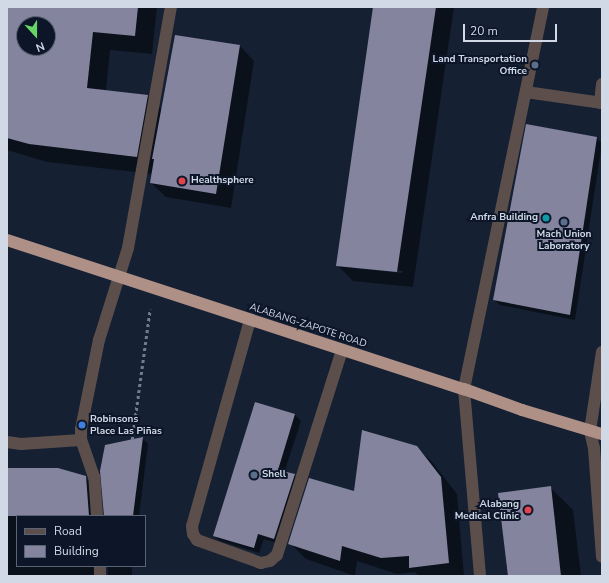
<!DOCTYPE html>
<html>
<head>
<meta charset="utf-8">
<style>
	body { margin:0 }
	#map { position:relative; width:609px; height:583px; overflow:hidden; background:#152033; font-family:"Nunito Sans",sans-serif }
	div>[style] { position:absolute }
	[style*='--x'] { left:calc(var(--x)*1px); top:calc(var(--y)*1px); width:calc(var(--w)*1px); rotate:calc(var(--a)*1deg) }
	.shadow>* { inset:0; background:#0007 }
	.building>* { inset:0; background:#84849f }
	.path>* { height:2.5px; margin-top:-1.25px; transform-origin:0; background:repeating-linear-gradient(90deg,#737c8c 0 3px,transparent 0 6px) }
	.lane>* { height:12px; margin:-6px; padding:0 6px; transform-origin:6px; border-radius:6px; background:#5c4f4b }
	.street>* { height:12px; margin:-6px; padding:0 6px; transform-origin:6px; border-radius:6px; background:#5c4f4b }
	.highway>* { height:12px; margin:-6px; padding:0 6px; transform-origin:6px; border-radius:6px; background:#af9087 }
	.dots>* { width:11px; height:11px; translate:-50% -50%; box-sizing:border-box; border:2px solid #0c1628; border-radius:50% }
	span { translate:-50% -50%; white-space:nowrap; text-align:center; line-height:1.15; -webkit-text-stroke:4px #0c1628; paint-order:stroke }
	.poi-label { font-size:10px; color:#d1d9e6; font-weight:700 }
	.right { translate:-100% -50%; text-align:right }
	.left { translate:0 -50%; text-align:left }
	.street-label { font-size:10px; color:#d1d9e6 }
	.frame { position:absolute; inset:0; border:8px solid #d1d9e6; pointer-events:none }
	.legend { position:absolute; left:16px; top:515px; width:130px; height:52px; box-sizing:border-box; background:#0c1628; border:1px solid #5b6474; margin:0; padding:5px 7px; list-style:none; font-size:12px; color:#d1d9e6 }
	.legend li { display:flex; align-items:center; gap:8px; height:20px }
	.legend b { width:20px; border:1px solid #5b6474 }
	.north { position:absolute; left:16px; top:16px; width:40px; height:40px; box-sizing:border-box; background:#0c1628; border:1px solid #5b6474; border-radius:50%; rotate:159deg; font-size:11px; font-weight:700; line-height:16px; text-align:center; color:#d1d9e6 }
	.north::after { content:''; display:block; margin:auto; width:14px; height:18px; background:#66d466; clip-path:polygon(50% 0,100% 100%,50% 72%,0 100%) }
	.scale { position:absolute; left:463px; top:24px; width:94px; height:18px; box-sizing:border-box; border:2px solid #d1d9e6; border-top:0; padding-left:5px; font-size:12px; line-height:14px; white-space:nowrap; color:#d1d9e6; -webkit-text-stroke:3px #0c1628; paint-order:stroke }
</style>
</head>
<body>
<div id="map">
	<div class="shadow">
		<div style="clip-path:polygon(evenodd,7px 7px,157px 7px,152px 54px,110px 50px,106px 91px,147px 96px,162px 110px,176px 36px,240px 46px,254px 61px,231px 208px,166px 197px,151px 183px,153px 174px,47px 162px,7px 150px,7px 7px,24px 24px,48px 24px,48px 48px,24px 48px,24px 24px)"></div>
		<div style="clip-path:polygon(evenodd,374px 7px,454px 7px,413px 287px,353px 281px,337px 265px,374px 7px,353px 266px,403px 271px,402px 273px,353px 268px,353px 266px)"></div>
		<div style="clip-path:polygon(596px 138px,602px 143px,575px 320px,500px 305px,494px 300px)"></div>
		<div style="clip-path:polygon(255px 403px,295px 415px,301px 421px,284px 473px,294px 475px,300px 481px,280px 544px,264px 539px,259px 553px,220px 541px,214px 536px)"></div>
		<div style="clip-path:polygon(143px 439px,148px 444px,139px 516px,105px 516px,106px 446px)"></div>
		<div style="clip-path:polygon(416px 447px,433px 463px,457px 494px,464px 576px,419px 576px,415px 572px,397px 574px,357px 561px,355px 576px,306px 559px,290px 543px)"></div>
		<div style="clip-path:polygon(7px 469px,85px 477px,91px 483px,94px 516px,17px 516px,17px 566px,102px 566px,98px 576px,7px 576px)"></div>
		<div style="clip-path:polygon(551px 488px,573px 510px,581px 576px,509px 576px)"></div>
		<div style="clip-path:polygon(108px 566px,132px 566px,132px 576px,108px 576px)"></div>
	</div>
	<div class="building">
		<div style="clip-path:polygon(evenodd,7px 7px,138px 7px,135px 36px,93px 32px,87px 88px,148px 95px,137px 157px,29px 144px,7px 138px,7px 7px,24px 24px,48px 24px,48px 48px,24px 48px,24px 24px)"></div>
		<div style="clip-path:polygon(373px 7px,436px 7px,397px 272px,336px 266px)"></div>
		<div style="clip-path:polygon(175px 35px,240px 45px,216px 194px,150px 183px,154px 159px,152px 159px)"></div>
		<div style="clip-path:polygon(526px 124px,597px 137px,570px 315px,493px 300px)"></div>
		<div style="clip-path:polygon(255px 402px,295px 414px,278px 470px,295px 474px,274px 539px,258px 534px,254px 548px,213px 536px)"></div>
		<div style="clip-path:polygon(362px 430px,417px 446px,441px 477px,449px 563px,409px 568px,409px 556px,381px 558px,342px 546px,340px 561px,288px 544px,309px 478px,354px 491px)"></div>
		<div style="clip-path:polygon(143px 437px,133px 516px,104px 516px,100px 471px,105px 445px)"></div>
		<div style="clip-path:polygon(7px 468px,58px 468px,86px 476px,89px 516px,7px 516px)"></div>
		<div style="clip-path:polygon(551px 486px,561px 576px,508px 576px,498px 493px)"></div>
	</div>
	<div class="path">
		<div style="--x:132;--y:440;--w:132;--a:-82.2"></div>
	</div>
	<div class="lane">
		<div style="--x:526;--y:92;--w:77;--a:8.2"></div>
		<div style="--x:600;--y:103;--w:19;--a:-84"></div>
		<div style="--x:250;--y:320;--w:214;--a:105.7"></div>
		<div style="--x:192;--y:526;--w:8;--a:83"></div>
		<div style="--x:193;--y:534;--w:7;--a:56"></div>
		<div style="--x:197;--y:540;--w:68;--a:19.8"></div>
		<div style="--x:261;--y:563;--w:9;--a:-13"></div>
		<div style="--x:270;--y:561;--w:9;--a:-41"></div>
		<div style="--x:277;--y:555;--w:215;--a:-72.4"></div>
		<div style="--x:464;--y:389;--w:390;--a:-78.3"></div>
		<div style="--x:590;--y:431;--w:80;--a:-81.4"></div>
		<div style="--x:7;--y:442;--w:14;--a:8"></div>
		<div style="--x:21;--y:444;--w:60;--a:-3.8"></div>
		<div style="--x:97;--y:516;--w:39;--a:-94"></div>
		<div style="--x:94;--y:477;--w:39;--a:-109"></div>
		<div style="--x:81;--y:440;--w:11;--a:-90"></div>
		<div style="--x:81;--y:429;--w:91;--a:-78.6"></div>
		<div style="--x:99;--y:340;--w:96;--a:-72.5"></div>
		<div style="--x:128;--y:248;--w:245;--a:-79.9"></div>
		<div style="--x:100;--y:566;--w:10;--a:90"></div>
	</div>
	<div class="street">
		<div style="--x:464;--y:389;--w:188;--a:85.1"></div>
		<div style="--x:590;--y:431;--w:17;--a:77"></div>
		<div style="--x:594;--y:448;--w:109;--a:85.8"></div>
	</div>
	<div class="highway">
		<div style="--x:7;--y:240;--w:481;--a:18.1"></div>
		<div style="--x:464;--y:389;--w:62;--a:19.9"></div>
		<div style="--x:522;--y:410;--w:84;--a:16.7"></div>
	</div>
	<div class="dots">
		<div style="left:535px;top:65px;background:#5c6f8a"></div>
		<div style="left:182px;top:181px;background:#e0444e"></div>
		<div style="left:546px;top:218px;background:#0f9aa8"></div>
		<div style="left:564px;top:222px;background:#5c6f8a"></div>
		<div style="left:82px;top:425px;background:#3f7fe0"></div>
		<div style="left:254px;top:475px;background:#5c6f8a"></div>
		<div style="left:528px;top:510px;background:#e0444e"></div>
	</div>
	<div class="poi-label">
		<span class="right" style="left:527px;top:65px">Land Transportation<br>Office</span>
		<span class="left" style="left:191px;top:181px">Healthsphere</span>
		<span class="right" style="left:538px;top:218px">Anfra Building</span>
		<span style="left:564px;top:240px">Mach Union<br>Laboratory</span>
		<span class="left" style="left:90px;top:425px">Robinsons<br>Place Las Piñas</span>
		<span class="left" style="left:262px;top:475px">Shell</span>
		<span class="right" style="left:519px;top:510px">Alabang<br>Medical Clinic</span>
	</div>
	<div class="street-label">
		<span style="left:308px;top:326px;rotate:18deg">ALABANG-ZAPOTE ROAD</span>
	</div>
	<div class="frame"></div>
	<ul class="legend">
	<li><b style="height:5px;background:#5c4f4b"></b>Road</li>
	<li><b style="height:11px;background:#84849f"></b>Building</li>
	</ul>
	<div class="north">N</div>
	<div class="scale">20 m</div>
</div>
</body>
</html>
